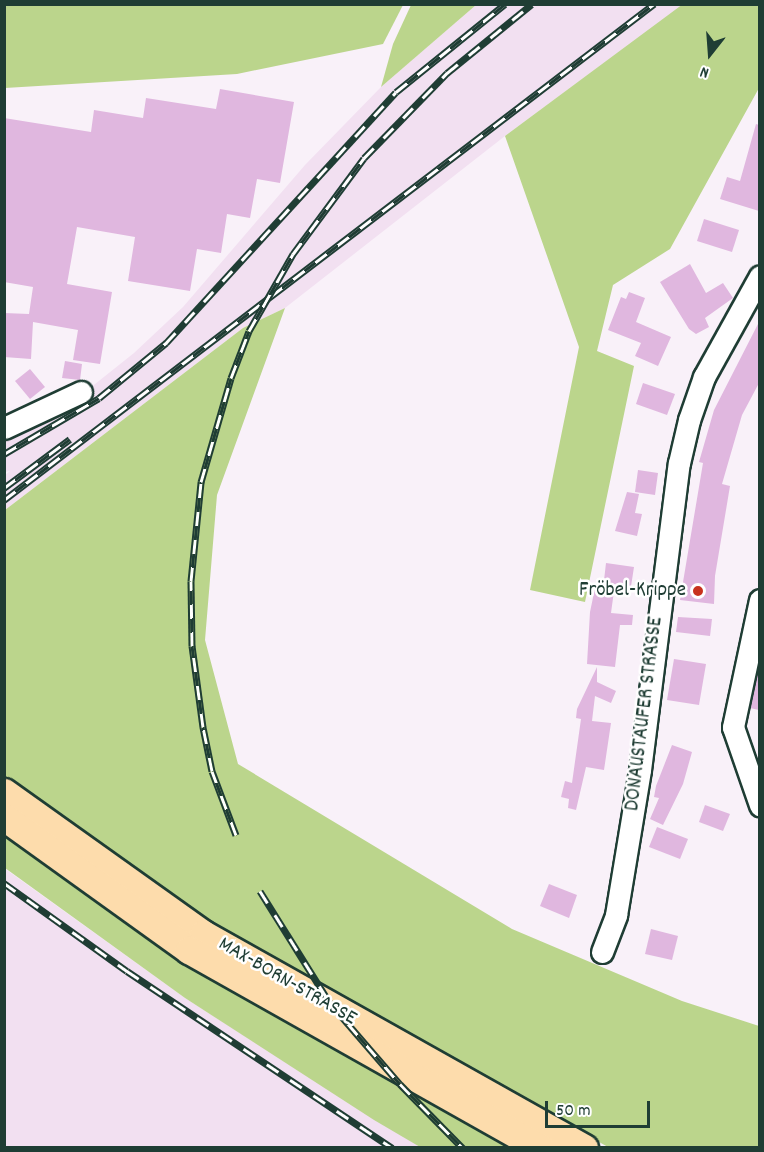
<!DOCTYPE html>
<html>
<head>
<meta charset="utf-8">
<style>
	body { margin:0 }
	#map { position:relative; width:764px; height:1152px; overflow:hidden; background:#f9f1f9; font-family:Dekko,sans-serif }
	div>[style] { position:absolute }
	[style*='--x'] { left:calc(var(--x)*1px); top:calc(var(--y)*1px); width:calc(var(--w)*1px); rotate:calc(var(--a)*1deg) }
	.built>* { inset:0; background:#f2e0f1 }
	.green>* { inset:0; background:#bbd58c }
	.building>* { inset:0; background:#e0b7df }
	.roads { filter:drop-shadow(2px 0 #1f3d34) drop-shadow(-2px 0 #1f3d34) drop-shadow(0 2px #1f3d34) drop-shadow(0 -2px #1f3d34) }
	.minor>* { height:21px; margin:-10.5px; padding:0 10.5px; transform-origin:10.5px; border-radius:10.5px; background:#fff }
	.major>* { height:27px; margin:-13.5px; padding:0 13.5px; transform-origin:13.5px; border-radius:13.5px; background:#fddcac }
	.rail>* { height:7px; margin-top:-3.5px; transform-origin:0; background:repeating-linear-gradient(90deg,#fff 0 14px,#1f3d34 0 28px); box-sizing:border-box; border-block:2px solid #1f3d34 }
	.dots>* { width:16px; height:16px; translate:-50% -50%; box-sizing:border-box; border:3px solid #fff; border-radius:50% }
	span { translate:-50% -50%; white-space:nowrap; text-align:center; line-height:1.15; -webkit-text-stroke:5px #fff; paint-order:stroke }
	.poi-label { font-size:21px; color:#1f3d34 }
	.right { translate:-100% -50%; text-align:right }
	.street-label { font-size:21px; color:#1f3d34 }
	.frame { position:absolute; inset:0; border:6px solid #1f3d34; pointer-events:none }
	.north { position:absolute; left:680px; top:24px; width:60px; height:60px; -webkit-text-stroke:4px #fff; paint-order:stroke; rotate:197deg; font-size:16px; font-weight:700; line-height:24px; text-align:center; color:#1f3d34 }
	.north::after { content:''; display:block; margin:auto; width:21px; height:27px; background:#1f3d34; clip-path:polygon(50% 0,100% 100%,50% 72%,0 100%) }
	.scale { position:absolute; left:545px; top:1101px; width:105px; height:27px; box-sizing:border-box; border:3px solid #1f3d34; border-top:0; padding-left:8px; font-size:18px; line-height:21px; white-space:nowrap; color:#1f3d34; -webkit-text-stroke:4px #fff; paint-order:stroke }
</style>
</head>
<body>
<div id="map">
	<div class="built">
		<div style="clip-path:polygon(476px 5px,683px 5px,505px 136px,285px 308px,243px 328px,5px 510px,5px 475px,10px 471px,5px 472px,5px 437px,85px 392px,134px 353px,183px 307px,305px 165px,381px 87px)"></div>
		<div style="clip-path:polygon(4px 868px,185px 998px,420px 1147px,5px 1147px)"></div>
	</div>
	<div class="green">
		<div style="clip-path:polygon(683px 4px,759px 5px,759px 88px,670px 249px,613px 285px,597px 351px,634px 366px,585px 602px,530px 590px,579px 347px,505px 136px)"></div>
		<div style="clip-path:polygon(4px 5px,5px 4px,403px 5px,383px 44px,237px 74px,5px 88px)"></div>
		<div style="clip-path:polygon(411px 5px,476px 5px,381px 87px,393px 44px)"></div>
		<div style="clip-path:polygon(285px 308px,217px 495px,205px 640px,238px 764px,512px 929px,682px 1001px,759px 1026px,759px 1147px,608px 1147px,207px 923px,5px 781px,5px 510px,243px 328px)"></div>
		<div style="clip-path:polygon(5px 829px,518px 1147px,420px 1147px,374px 1120px,185px 998px,5px 868px)"></div>
	</div>
	<div class="building">
		<div style="clip-path:polygon(220px 89px,294px 102px,280px 183px,257px 179px,250px 218px,227px 214px,221px 253px,197px 249px,190px 291px,128px 281px,135px 237px,77px 227px,67px 284px,112px 292px,100px 364px,73px 360px,78px 330px,33px 322px,31px 359px,4px 357px,4px 313px,29px 314px,33px 287px,4px 282px,4px 118px,91px 132px,94px 110px,143px 118px,146px 98px,216px 109px)"></div>
		<div style="clip-path:polygon(756px 124px,759px 125px,759px 211px,720px 199px,727px 177px,740px 181px)"></div>
		<div style="clip-path:polygon(704px 219px,739px 230px,732px 252px,697px 241px)"></div>
		<div style="clip-path:polygon(690px 264px,706px 293px,723px 283px,733px 298px,705px 318px,709px 327px,696px 334px,689px 329px,660px 282px)"></div>
		<div style="clip-path:polygon(629px 292px,645px 298px,636px 322px,671px 337px,658px 366px,635px 356px,641px 343px,608px 330px,621px 297px,626px 299px)"></div>
		<div style="clip-path:polygon(759px 322px,759px 383px,742px 415px,722px 484px,730px 486px,715px 576px,714px 604px,680px 600px,703px 463px,699px 462px,714px 410px)"></div>
		<div style="clip-path:polygon(65px 361px,82px 364px,80px 380px,62px 378px)"></div>
		<div style="clip-path:polygon(30px 369px,45px 387px,30px 399px,15px 381px)"></div>
		<div style="clip-path:polygon(643px 383px,675px 394px,667px 415px,636px 404px)"></div>
		<div style="clip-path:polygon(638px 470px,658px 473px,655px 495px,635px 492px)"></div>
		<div style="clip-path:polygon(627px 492px,639px 494px,635px 513px,642px 514px,637px 536px,615px 531px)"></div>
		<div style="clip-path:polygon(606px 563px,634px 567px,630px 593px,614px 591px,611px 613px,633px 615px,632px 625px,620px 625px,615px 667px,587px 664px,590px 612px,595px 588px,603px 589px)"></div>
		<div style="clip-path:polygon(678px 617px,712px 619px,710px 636px,676px 632px)"></div>
		<div style="clip-path:polygon(674px 659px,706px 664px,699px 705px,667px 700px)"></div>
		<div style="clip-path:polygon(759px 664px,759px 710px,750px 708px)"></div>
		<div style="clip-path:polygon(597px 667px,597px 682px,616px 691px,611px 703px,595px 696px,592px 721px,611px 723px,604px 770px,586px 767px,576px 810px,568px 808px,569px 799px,561px 797px,565px 781px,572px 783px,581px 719px,576px 718px,577px 709px)"></div>
		<div style="clip-path:polygon(672px 745px,692px 752px,683px 784px,663px 825px,650px 819px,659px 798px,654px 797px,656px 786px)"></div>
		<div style="clip-path:polygon(705px 805px,730px 814px,723px 831px,699px 822px)"></div>
		<div style="clip-path:polygon(657px 827px,688px 839px,680px 859px,649px 847px)"></div>
		<div style="clip-path:polygon(549px 884px,577px 895px,569px 918px,540px 906px)"></div>
		<div style="clip-path:polygon(651px 929px,678px 936px,672px 960px,645px 954px)"></div>
	</div>
	<div class="roads">
		<div class="minor">
			<div style="--x:4;--y:428;--w:85;--a:-25.1"></div>
			<div style="--x:760;--y:600;--w:130;--a:102"></div>
			<div style="--x:733;--y:727;--w:83;--a:70.9"></div>
			<div style="--x:602;--y:952;--w:40;--a:-69"></div>
			<div style="--x:616;--y:915;--w:147;--a:-80.6"></div>
			<div style="--x:640;--y:770;--w:309;--a:-82.8"></div>
			<div style="--x:679;--y:463;--w:44;--a:-76.9"></div>
			<div style="--x:689;--y:420;--w:46;--a:-70.8"></div>
			<div style="--x:704;--y:377;--w:115;--a:-61"></div>
		</div>
		<div class="major">
			<div style="--x:4;--y:792;--w:244;--a:35.5"></div>
			<div style="--x:203;--y:934;--w:437;--a:29.3"></div>
			<div style="--x:4;--y:817;--w:228;--a:35.7"></div>
			<div style="--x:189;--y:950;--w:404;--a:29.4"></div>
		</div>
	</div>
	<div class="rail">
		<div style="--x:4;--y:454;--w:110;--a:-30.5"></div>
		<div style="--x:99;--y:398;--w:87;--a:-39.4"></div>
		<div style="--x:166;--y:343;--w:340;--a:-47.5"></div>
		<div style="--x:396;--y:92;--w:140;--a:-38.9"></div>
		<div style="--x:4;--y:488;--w:82;--a:-36.6"></div>
		<div style="--x:4;--y:500;--w:818;--a:-37.35"></div>
		<div style="--x:236;--y:835;--w:68;--a:-110.6"></div>
		<div style="--x:212;--y:771;--w:45;--a:-101.6"></div>
		<div style="--x:203;--y:727;--w:82;--a:-97.7"></div>
		<div style="--x:192;--y:646;--w:65;--a:-90.9"></div>
		<div style="--x:191;--y:581;--w:100;--a:-84.2"></div>
		<div style="--x:201;--y:482;--w:108;--a:-73.9"></div>
		<div style="--x:231;--y:378;--w:50;--a:-69"></div>
		<div style="--x:249;--y:331;--w:89;--a:-60.3"></div>
		<div style="--x:293;--y:254;--w:119;--a:-53.5"></div>
		<div style="--x:364;--y:158;--w:119;--a:-45.7"></div>
		<div style="--x:447;--y:73;--w:109;--a:-39.1"></div>
		<div style="--x:4;--y:883;--w:151;--a:35.6"></div>
		<div style="--x:127;--y:971;--w:319;--a:33.7"></div>
		<div style="--x:260;--y:891;--w:132;--a:58"></div>
		<div style="--x:330;--y:1003;--w:107;--a:49.2"></div>
		<div style="--x:400;--y:1084;--w:90;--a:45.5"></div>
	</div>
	<div class="dots">
		<div style="left:698px;top:591px;background:#c8321e"></div>
	</div>
	<div class="poi-label">
		<span class="right" style="left:686px;top:591px">Fröbel-Krippe</span>
	</div>
	<div class="street-label">
		<span style="left:645px;top:714px;rotate:-83deg">DONAUSTAUFER STRASSE</span>
		<span style="left:287px;top:982px;rotate:30deg">MAX-BORN-STRASSE</span>
	</div>
	<div class="frame"></div>
	<div class="north">N</div>
	<div class="scale">50 m</div>
</div>
</body>
</html>
